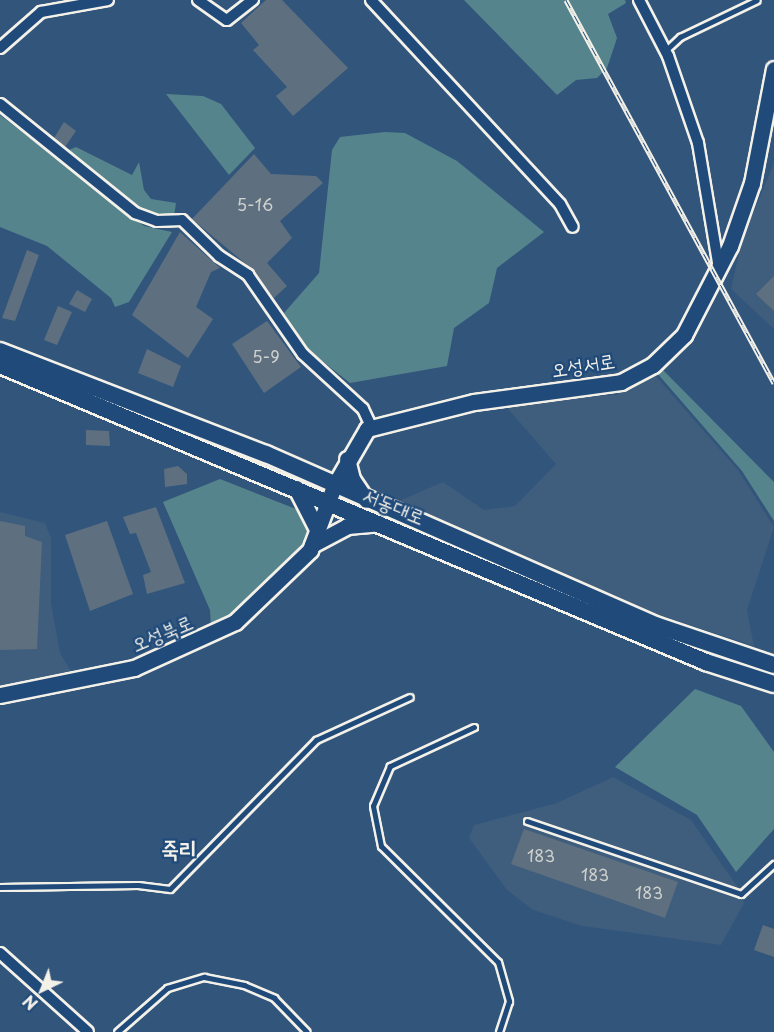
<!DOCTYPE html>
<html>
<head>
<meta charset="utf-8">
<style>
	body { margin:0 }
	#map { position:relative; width:774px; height:1032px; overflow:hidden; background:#32557c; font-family:"Playpen Sans","Poor Story",sans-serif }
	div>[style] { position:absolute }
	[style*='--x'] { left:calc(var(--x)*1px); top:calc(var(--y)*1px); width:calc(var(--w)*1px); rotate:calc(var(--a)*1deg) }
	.built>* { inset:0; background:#3f5d7d }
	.green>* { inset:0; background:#56848d }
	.building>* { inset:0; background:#5e707f }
	.roads { filter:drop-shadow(2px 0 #f4f1e8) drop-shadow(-2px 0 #f4f1e8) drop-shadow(0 2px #f4f1e8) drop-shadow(0 -2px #f4f1e8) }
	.lane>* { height:5px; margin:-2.5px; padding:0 2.5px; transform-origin:2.5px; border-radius:2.5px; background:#1f4a7a }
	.street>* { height:10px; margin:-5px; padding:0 5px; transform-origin:5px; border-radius:5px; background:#1f4a7a }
	.secondary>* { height:15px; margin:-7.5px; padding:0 7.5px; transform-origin:7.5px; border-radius:7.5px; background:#1f4a7a }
	.primary>* { height:16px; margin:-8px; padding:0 8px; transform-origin:8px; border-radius:8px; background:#1f4a7a }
	.rail>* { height:5px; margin-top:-2.5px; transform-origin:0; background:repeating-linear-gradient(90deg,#1f4a7a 0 9px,#f4f1e8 0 18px); box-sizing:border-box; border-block:2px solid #f4f1e8 }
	span { translate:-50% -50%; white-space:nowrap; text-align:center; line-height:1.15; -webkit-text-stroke:4.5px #1f4a7a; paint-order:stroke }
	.number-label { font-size:16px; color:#ced1ce }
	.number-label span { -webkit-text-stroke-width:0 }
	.street-label { font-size:20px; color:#f4f1e8 }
	.quarter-label { font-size:22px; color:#f4f1e8; font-weight:700 }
	.north { position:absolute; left:12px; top:960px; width:60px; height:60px; -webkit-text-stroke:4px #1f4a7a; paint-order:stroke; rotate:223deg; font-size:16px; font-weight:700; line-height:24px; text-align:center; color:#f4f1e8 }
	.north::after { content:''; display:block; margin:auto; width:21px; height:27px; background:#f4f1e8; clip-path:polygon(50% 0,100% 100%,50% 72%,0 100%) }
</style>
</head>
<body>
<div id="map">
	<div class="built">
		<div style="clip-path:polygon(774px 163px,774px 329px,731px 289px,742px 240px)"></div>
		<div style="clip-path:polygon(654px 374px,738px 470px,774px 527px,747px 610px,754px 646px,611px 599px,394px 503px,443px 482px,484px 510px,515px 506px,556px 464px,509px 410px,509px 400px,616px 395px)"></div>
		<div style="clip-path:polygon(0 512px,45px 523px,51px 538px,51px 603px,60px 653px,74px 676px,0 688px)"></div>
		<div style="clip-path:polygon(613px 777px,691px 820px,739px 889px,744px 903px,721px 945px,582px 926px,533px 910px,507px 890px,469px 838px,474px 825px,557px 803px)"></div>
	</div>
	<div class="green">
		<div style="clip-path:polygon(464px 0,625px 0,626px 3px,608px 14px,617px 38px,607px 68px,597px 78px,576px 80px,557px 95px)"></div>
		<div style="clip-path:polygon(166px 94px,203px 96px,221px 104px,255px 148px,229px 175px)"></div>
		<div style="clip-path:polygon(0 115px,144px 226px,172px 232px,129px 302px,115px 307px,111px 298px,47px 246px,0 227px)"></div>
		<div style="clip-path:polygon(385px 132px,405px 133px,457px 161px,544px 232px,497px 268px,489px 303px,454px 328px,447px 366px,350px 383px,307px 349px,284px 313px,319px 273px,332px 150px,340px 137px)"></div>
		<div style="clip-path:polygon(76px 147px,132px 175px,139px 162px,144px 190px,151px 199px,176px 203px,174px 216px,138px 212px,64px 152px)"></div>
		<div style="clip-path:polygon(662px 369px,774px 482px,774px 521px,742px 471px,657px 373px)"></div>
		<div style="clip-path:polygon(220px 479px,301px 511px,311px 532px,307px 545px,236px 615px,211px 627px,210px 610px,163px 502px)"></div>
		<div style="clip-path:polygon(695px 689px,741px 706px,774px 752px,774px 829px,736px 872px,697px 815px,615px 767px)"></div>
	</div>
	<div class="building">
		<div style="clip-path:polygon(266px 0,282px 0,348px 68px,293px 116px,276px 96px,287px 87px,253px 50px,259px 45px,241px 23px)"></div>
		<div style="clip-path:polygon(64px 122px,76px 131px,65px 147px,54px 138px)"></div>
		<div style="clip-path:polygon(254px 154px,271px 174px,316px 176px,323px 183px,280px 221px,292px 238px,267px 263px,287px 286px,274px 298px,252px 269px,192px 219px)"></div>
		<div style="clip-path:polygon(180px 232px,220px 268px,211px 272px,196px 307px,213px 319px,188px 358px,132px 315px)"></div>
		<div style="clip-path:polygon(27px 250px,39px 255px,15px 321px,2px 318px)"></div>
		<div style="clip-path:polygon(774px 276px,774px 311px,756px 294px)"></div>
		<div style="clip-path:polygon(77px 290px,92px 299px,85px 312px,69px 304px)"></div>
		<div style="clip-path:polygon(58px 306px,72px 312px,57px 345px,44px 340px)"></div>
		<div style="clip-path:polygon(267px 321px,301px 367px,264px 393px,232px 344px)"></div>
		<div style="clip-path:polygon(147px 349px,181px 366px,173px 387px,138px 373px)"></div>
		<div style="clip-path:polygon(86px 430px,109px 431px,110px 446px,86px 445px)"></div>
		<div style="clip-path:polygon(178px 466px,187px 474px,187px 484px,165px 487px,164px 469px)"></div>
		<div style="clip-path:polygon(156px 507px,185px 583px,147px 594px,143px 575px,151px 572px,136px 533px,130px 534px,123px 517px)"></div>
		<div style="clip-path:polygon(0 521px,25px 526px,25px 536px,42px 542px,37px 649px,0 650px)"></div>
		<div style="clip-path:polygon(107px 521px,133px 594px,90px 611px,65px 535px)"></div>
		<div style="clip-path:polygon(524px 829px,678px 882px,665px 918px,511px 864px)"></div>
		<div style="clip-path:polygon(763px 925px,774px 929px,774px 957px,754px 950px)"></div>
	</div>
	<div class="roads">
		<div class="lane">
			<div style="--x:665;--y:51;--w:21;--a:-43"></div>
			<div style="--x:680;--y:37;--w:85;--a:-25.7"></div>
			<div style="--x:474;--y:727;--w:93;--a:155.1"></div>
			<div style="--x:390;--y:766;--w:43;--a:113"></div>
			<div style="--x:373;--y:806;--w:41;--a:78.7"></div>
			<div style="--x:381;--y:846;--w:165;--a:44.8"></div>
			<div style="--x:498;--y:962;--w:41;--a:74.2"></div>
			<div style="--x:509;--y:1001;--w:33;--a:108"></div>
			<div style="--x:527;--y:821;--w:226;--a:18.8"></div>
			<div style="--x:741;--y:894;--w:45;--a:-42.3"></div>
			<div style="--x:0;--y:887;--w:138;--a:-0.8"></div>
			<div style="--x:138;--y:885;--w:32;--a:7"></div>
			<div style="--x:170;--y:889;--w:209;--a:-45.6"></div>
			<div style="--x:316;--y:740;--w:103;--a:-24.6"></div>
			<div style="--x:117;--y:1032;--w:67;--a:-41.3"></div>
			<div style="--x:167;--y:988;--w:39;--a:-17"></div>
			<div style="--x:204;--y:977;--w:41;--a:11.3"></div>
			<div style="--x:244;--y:985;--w:33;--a:23"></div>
			<div style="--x:274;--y:998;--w:47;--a:45.9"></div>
		</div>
		<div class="street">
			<div style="--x:198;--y:0;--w:35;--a:35"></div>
			<div style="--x:227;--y:20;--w:33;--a:-38"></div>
			<div style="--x:371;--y:0;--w:278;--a:47.2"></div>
			<div style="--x:560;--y:204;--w:26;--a:61"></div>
			<div style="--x:639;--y:0;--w:63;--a:62.6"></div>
			<div style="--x:668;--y:56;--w:92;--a:71"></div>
			<div style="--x:698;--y:143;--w:128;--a:80.5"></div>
			<div style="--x:0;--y:48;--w:55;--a:-41.3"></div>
			<div style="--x:41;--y:12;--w:68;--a:-10.2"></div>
			<div style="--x:0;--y:104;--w:174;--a:38.9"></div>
			<div style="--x:135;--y:213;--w:23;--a:20"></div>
			<div style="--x:157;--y:221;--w:25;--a:-2"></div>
			<div style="--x:182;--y:220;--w:52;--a:44.2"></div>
			<div style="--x:219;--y:256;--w:35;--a:33"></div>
			<div style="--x:248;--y:275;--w:96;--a:55.2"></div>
			<div style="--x:303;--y:354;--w:81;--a:42.5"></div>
			<div style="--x:363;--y:409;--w:21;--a:65"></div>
			<div style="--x:0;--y:953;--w:118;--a:41.9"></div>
		</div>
		<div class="secondary">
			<div style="--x:347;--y:459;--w:21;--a:76"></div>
			<div style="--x:352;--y:479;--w:25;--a:56"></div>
			<div style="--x:296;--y:488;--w:48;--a:62.9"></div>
			<div style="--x:312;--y:545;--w:40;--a:-28"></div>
			<div style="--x:347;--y:526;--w:32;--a:-5"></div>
			<div style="--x:0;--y:695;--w:137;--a:-11.4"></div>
			<div style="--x:134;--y:668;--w:111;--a:-24.5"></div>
			<div style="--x:235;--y:622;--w:104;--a:-43.8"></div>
			<div style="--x:310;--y:550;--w:68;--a:-69.4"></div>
			<div style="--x:334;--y:486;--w:66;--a:-59.9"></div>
			<div style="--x:367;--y:429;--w:110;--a:-14.2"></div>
			<div style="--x:474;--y:402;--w:148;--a:-7.7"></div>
			<div style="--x:621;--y:382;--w:36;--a:-28"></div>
			<div style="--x:653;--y:365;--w:43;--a:-44.1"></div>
			<div style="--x:684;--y:335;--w:100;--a:-62.7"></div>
			<div style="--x:730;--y:246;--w:67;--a:-70.8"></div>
			<div style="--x:752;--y:183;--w:116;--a:-79.1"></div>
		</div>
		<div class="primary">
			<div style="--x:0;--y:351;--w:285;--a:21.2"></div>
			<div style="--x:266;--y:454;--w:428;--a:23.7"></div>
			<div style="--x:658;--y:626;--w:122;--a:18.6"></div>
			<div style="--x:0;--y:365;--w:766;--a:22.82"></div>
			<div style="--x:706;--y:662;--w:71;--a:17.9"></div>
		</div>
	</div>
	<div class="rail">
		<div style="--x:566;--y:0;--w:436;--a:61.5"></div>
	</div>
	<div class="number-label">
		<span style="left:255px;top:204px">5-16</span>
		<span style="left:266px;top:356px">5-9</span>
		<span style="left:541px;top:855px">183</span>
		<span style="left:595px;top:874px">183</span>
		<span style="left:649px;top:892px">183</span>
	</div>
	<div class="street-label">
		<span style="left:583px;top:365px;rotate:-9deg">오성서로</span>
		<span style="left:394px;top:506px;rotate:22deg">서동대로</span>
		<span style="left:162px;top:633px;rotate:-23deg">오성북로</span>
	</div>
	<div class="quarter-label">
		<span style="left:179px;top:848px">죽리</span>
	</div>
	<div class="north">N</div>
</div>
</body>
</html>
